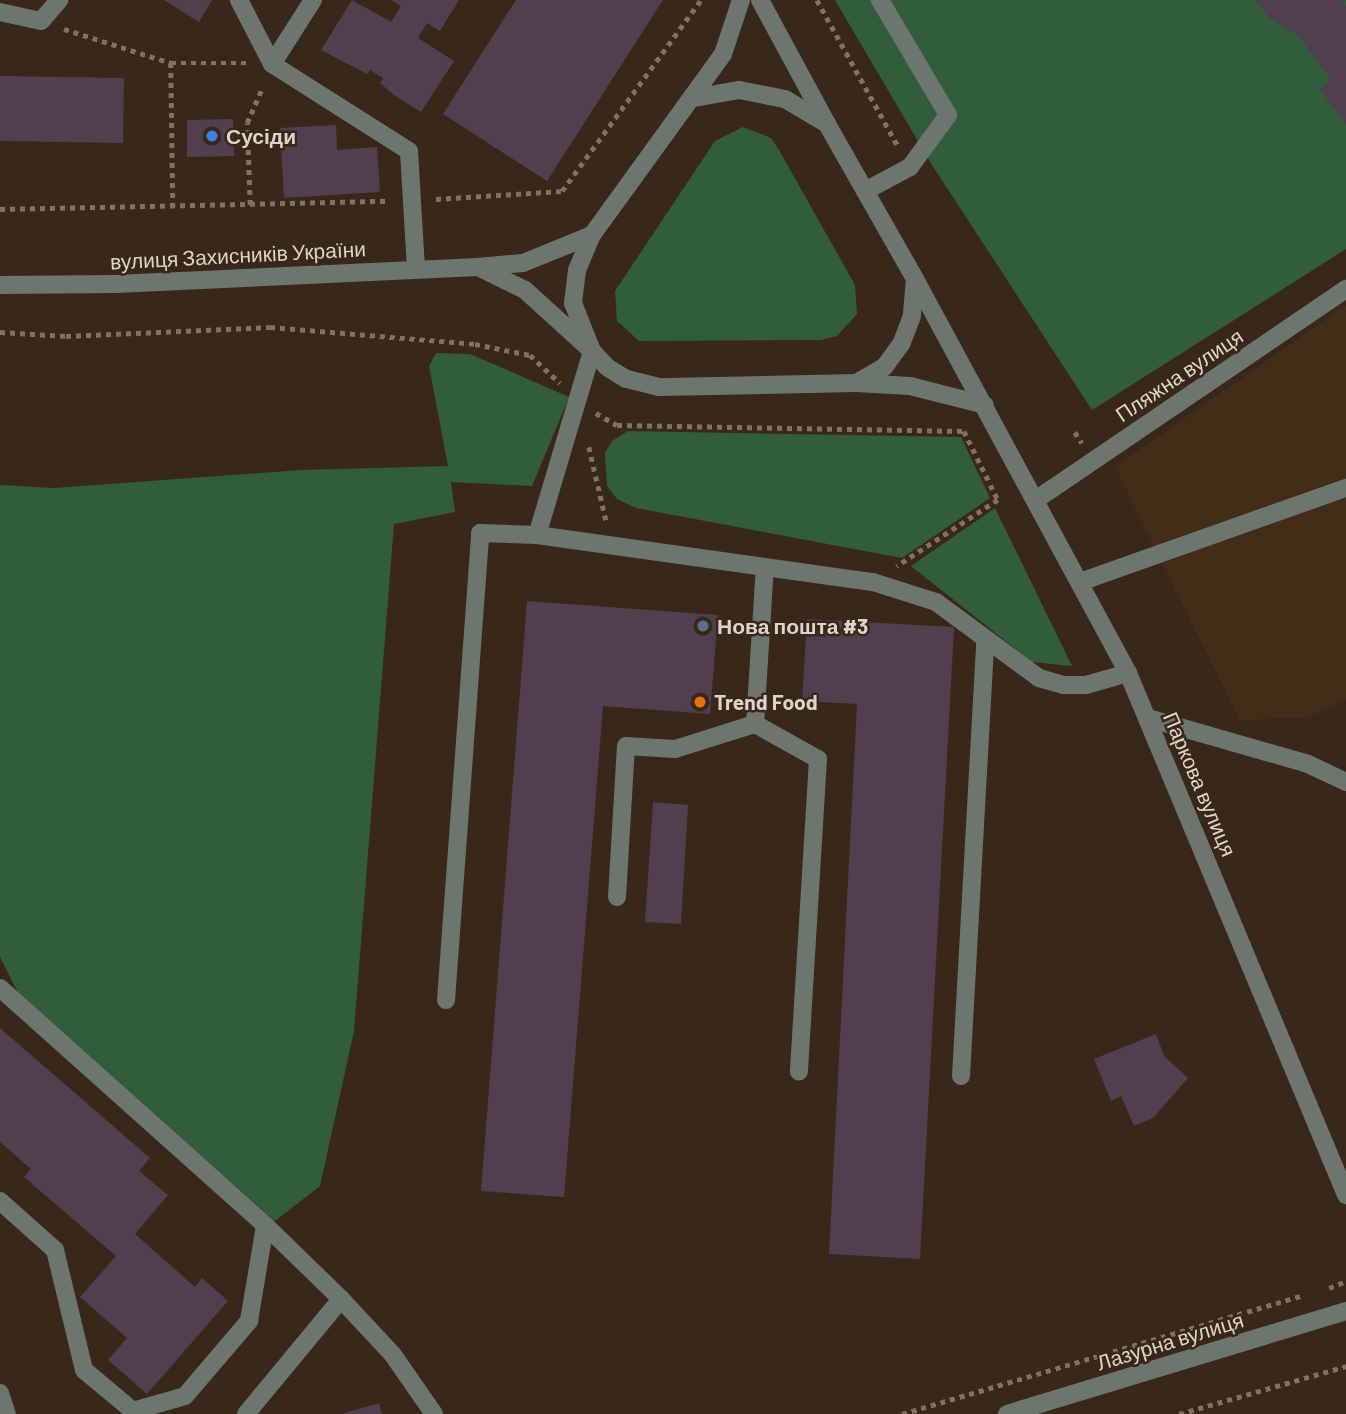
<!DOCTYPE html>
<html>
<head>
<meta charset="utf-8">
<style>
	body { margin:0 }
	#map { position:relative; width:1346px; height:1414px; overflow:hidden; background:#392819; font-family:Barlow,sans-serif }
	div>[style] { position:absolute }
	[style*='--x'] { left:calc(var(--x)*1px); top:calc(var(--y)*1px); width:calc(var(--w)*1px); rotate:calc(var(--a)*1deg) }
	.built>* { inset:0; background:#432d18 }
	.green>* { inset:0; background:#325d3a }
	.building>* { inset:0; background:#513e4e }
	.path>* { height:4.5px; margin-top:-2.25px; transform-origin:0; background:repeating-linear-gradient(90deg,#807165 0 5px,transparent 0 10px) }
	.minor>* { height:18px; margin:-9px; padding:0 9px; transform-origin:9px; border-radius:9px; background:#6c766f }
	.dots>* { width:19px; height:19px; translate:-50% -50%; box-sizing:border-box; border:4px solid #392819; border-radius:50% }
	span { translate:-50% -50%; white-space:nowrap; text-align:center; line-height:1.15; -webkit-text-stroke:5px #392819; paint-order:stroke }
	.poi-label { font-size:21px; color:#dfd4ca; font-weight:700 }
	.left { translate:0 -50%; text-align:left }
	.street-label { font-size:21px; color:#dfd4ca }
</style>
</head>
<body>
<div id="map">
	<div class="built">
		<div style="clip-path:polygon(1346px 305px,1346px 700px,1305px 718px,1240px 720px,1115px 467px)"></div>
	</div>
	<div class="green">
		<div style="clip-path:polygon(835px 0,1346px 0,1346px 249px,1092px 410px,932px 165px)"></div>
		<div style="clip-path:polygon(743px 127px,771px 138px,779px 150px,855px 285px,857px 314px,837px 336px,821px 340px,639px 341px,617px 321px,615px 291px,715px 141px)"></div>
		<div style="clip-path:polygon(436px 353px,470px 354px,569px 397px,532px 486px,451px 482px,455px 512px,394px 524px,354px 1031px,320px 1186px,275px 1221px,20px 997px,0 957px,0 485px,54px 488px,302px 470px,448px 466px,429px 366px)"></div>
		<div style="clip-path:polygon(628px 431px,961px 437px,990px 498px,902px 558px,636px 508px,617px 499px,607px 486px,605px 453px,612px 441px)"></div>
		<div style="clip-path:polygon(995px 508px,1072px 666px,1032px 662px,911px 566px)"></div>
	</div>
	<div class="building">
		<div style="clip-path:polygon(164px 0,212px 0,199px 22px)"></div>
		<div style="clip-path:polygon(352px 0,391px 22px,401px 6px,391px 0,459px 0,440px 31px,427px 23px,418px 38px,454px 61px,421px 112px,394px 95px,380px 83px,383px 78px,370px 70px,367px 74px,321px 50px)"></div>
		<div style="clip-path:polygon(516px 0,663px 0,547px 181px,443px 114px)"></div>
		<div style="clip-path:polygon(1255px 0,1341px 0,1346px 7px,1346px 125px,1320px 89px,1331px 80px,1298px 35px,1269px 18px)"></div>
		<div style="clip-path:polygon(0 76px,124px 78px,123px 143px,0 141px)"></div>
		<div style="clip-path:polygon(233px 119px,234px 156px,187px 157px,187px 120px)"></div>
		<div style="clip-path:polygon(336px 125px,337px 150px,377px 147px,380px 192px,284px 198px,280px 128px)"></div>
		<div style="clip-path:polygon(527px 601px,718px 615px,710px 714px,603px 706px,564px 1197px,481px 1191px)"></div>
		<div style="clip-path:polygon(807px 619px,954px 627px,920px 1259px,829px 1254px,857px 704px,802px 701px)"></div>
		<div style="clip-path:polygon(653px 802px,688px 805px,681px 924px,645px 922px)"></div>
		<div style="clip-path:polygon(0 1028px,150px 1158px,139px 1171px,168px 1195px,135px 1234px,195px 1287px,202px 1278px,228px 1301px,147px 1394px,108px 1360px,127px 1338px,80px 1297px,116px 1256px,24px 1177px,31px 1169px,0 1142px)"></div>
		<div style="clip-path:polygon(1156px 1034px,1164px 1056px,1188px 1078px,1153px 1118px,1134px 1126px,1121px 1096px,1111px 1101px,1094px 1059px)"></div>
		<div style="clip-path:polygon(379px 1403px,382px 1414px,344px 1414px,344px 1413px)"></div>
	</div>
	<div class="path">
		<div style="--x:817;--y:0;--w:167;--a:61"></div>
		<div style="--x:64;--y:29;--w:112;--a:17.6"></div>
		<div style="--x:171;--y:63;--w:75;--a:0"></div>
		<div style="--x:171;--y:63;--w:144;--a:89.2"></div>
		<div style="--x:436;--y:199;--w:126;--a:-3.6"></div>
		<div style="--x:562;--y:191;--w:236;--a:-54"></div>
		<div style="--x:250;--y:205;--w:82;--a:-92.1"></div>
		<div style="--x:247;--y:123;--w:40;--a:-66.6"></div>
		<div style="--x:0;--y:209;--w:389;--a:-1.2"></div>
		<div style="--x:0;--y:332;--w:66;--a:3.5"></div>
		<div style="--x:66;--y:336;--w:204;--a:-2.5"></div>
		<div style="--x:270;--y:327;--w:206;--a:4.7"></div>
		<div style="--x:475;--y:344;--w:56;--a:11.3"></div>
		<div style="--x:530;--y:355;--w:41;--a:43"></div>
		<div style="--x:596;--y:413;--w:24;--a:30"></div>
		<div style="--x:617;--y:425;--w:347;--a:1"></div>
		<div style="--x:964;--y:431;--w:77;--a:63.8"></div>
		<div style="--x:998;--y:500;--w:121;--a:146.8"></div>
		<div style="--x:1075;--y:432;--w:13;--a:58"></div>
		<div style="--x:589;--y:447;--w:75;--a:76.9"></div>
		<div style="--x:1329;--y:1288;--w:18;--a:-22"></div>
		<div style="--x:902;--y:1414;--w:416;--a:-16.5"></div>
		<div style="--x:1179;--y:1414;--w:174;--a:-16"></div>
	</div>
	<div class="minor">
		<div style="--x:239;--y:0;--w:72;--a:62.7"></div>
		<div style="--x:313;--y:0;--w:76;--a:122.6"></div>
		<div style="--x:272;--y:64;--w:162;--a:32.4"></div>
		<div style="--x:409;--y:151;--w:118;--a:86.6"></div>
		<div style="--x:760;--y:0;--w:141;--a:61.6"></div>
		<div style="--x:0;--y:12;--w:42;--a:12.4"></div>
		<div style="--x:41;--y:21;--w:28;--a:-49"></div>
		<div style="--x:694;--y:98;--w:46;--a:-10.1"></div>
		<div style="--x:739;--y:90;--w:47;--a:11.1"></div>
		<div style="--x:785;--y:99;--w:49;--a:30.8"></div>
		<div style="--x:827;--y:124;--w:178;--a:60.4"></div>
		<div style="--x:915;--y:279;--w:37;--a:95"></div>
		<div style="--x:912;--y:316;--w:30;--a:111"></div>
		<div style="--x:901;--y:344;--w:29;--a:126"></div>
		<div style="--x:884;--y:367;--w:32;--a:150"></div>
		<div style="--x:856;--y:383;--w:197;--a:178.8"></div>
		<div style="--x:659;--y:387;--w:34;--a:-166"></div>
		<div style="--x:626;--y:379;--w:22;--a:-148"></div>
		<div style="--x:607;--y:367;--w:22;--a:-133"></div>
		<div style="--x:592;--y:351;--w:52;--a:-111.6"></div>
		<div style="--x:573;--y:303;--w:33;--a:-83"></div>
		<div style="--x:577;--y:270;--w:38;--a:-67"></div>
		<div style="--x:592;--y:235;--w:223;--a:-54.1"></div>
		<div style="--x:723;--y:54;--w:57;--a:-71.6"></div>
		<div style="--x:865;--y:191;--w:51;--a:-28.1"></div>
		<div style="--x:910;--y:167;--w:64;--a:-53.8"></div>
		<div style="--x:948;--y:115;--w:134;--a:-120.6"></div>
		<div style="--x:478;--y:267;--w:52;--a:26.1"></div>
		<div style="--x:525;--y:290;--w:91;--a:42.3"></div>
		<div style="--x:592;--y:351;--w:192;--a:106.6"></div>
		<div style="--x:537;--y:535;--w:339;--a:8"></div>
		<div style="--x:873;--y:582;--w:66;--a:17.6"></div>
		<div style="--x:936;--y:602;--w:128;--a:36.4"></div>
		<div style="--x:1039;--y:678;--w:25;--a:16"></div>
		<div style="--x:1063;--y:685;--w:23;--a:0"></div>
		<div style="--x:1086;--y:685;--w:44;--a:-15.9"></div>
		<div style="--x:915;--y:279;--w:448;--a:61.6"></div>
		<div style="--x:1128;--y:673;--w:566;--a:67.33"></div>
		<div style="--x:0;--y:285;--w:116;--a:-0.5"></div>
		<div style="--x:116;--y:284;--w:362;--a:-2.7"></div>
		<div style="--x:478;--y:267;--w:45;--a:-5.1"></div>
		<div style="--x:523;--y:263;--w:74;--a:-22.1"></div>
		<div style="--x:856;--y:383;--w:54;--a:3.2"></div>
		<div style="--x:910;--y:386;--w:77;--a:14.2"></div>
		<div style="--x:1037;--y:499;--w:374;--a:-34.2"></div>
		<div style="--x:1080;--y:582;--w:282;--a:-19.5"></div>
		<div style="--x:1148;--y:718;--w:166;--a:16"></div>
		<div style="--x:1308;--y:764;--w:42;--a:25.3"></div>
		<div style="--x:755;--y:724;--w:157;--a:-86.4"></div>
		<div style="--x:617;--y:897;--w:151;--a:-86.6"></div>
		<div style="--x:626;--y:746;--w:49;--a:3.5"></div>
		<div style="--x:675;--y:749;--w:84;--a:-17.4"></div>
		<div style="--x:755;--y:724;--w:72;--a:29.1"></div>
		<div style="--x:818;--y:759;--w:313;--a:93.5"></div>
		<div style="--x:0;--y:988;--w:356;--a:41.8"></div>
		<div style="--x:265;--y:1225;--w:106;--a:44.2"></div>
		<div style="--x:341;--y:1299;--w:76;--a:47.1"></div>
		<div style="--x:393;--y:1355;--w:72;--a:55.2"></div>
		<div style="--x:446;--y:1000;--w:468;--a:-85.8"></div>
		<div style="--x:480;--y:533;--w:57;--a:2"></div>
		<div style="--x:961;--y:1076;--w:436;--a:-86.8"></div>
		<div style="--x:0;--y:1201;--w:74;--a:41.7"></div>
		<div style="--x:55;--y:1250;--w:123;--a:76.4"></div>
		<div style="--x:84;--y:1370;--w:64;--a:39.9"></div>
		<div style="--x:133;--y:1411;--w:54;--a:-16.1"></div>
		<div style="--x:185;--y:1396;--w:99;--a:-49.5"></div>
		<div style="--x:249;--y:1321;--w:97;--a:-80.5"></div>
		<div style="--x:0;--y:1393;--w:22;--a:72"></div>
		<div style="--x:246;--y:1414;--w:149;--a:-50.4"></div>
		<div style="--x:1007;--y:1414;--w:354;--a:-16.9"></div>
	</div>
	<div class="dots">
		<div style="left:212px;top:136px;background:#3f7fe0"></div>
		<div style="left:703px;top:626px;background:#5c6f8a"></div>
		<div style="left:700px;top:702px;background:#e8710a"></div>
	</div>
	<div class="poi-label">
		<span class="left" style="left:226px;top:136px">Сусіди</span>
		<span class="left" style="left:717px;top:626px">Нова пошта #3</span>
		<span class="left" style="left:714px;top:702px">Trend Food</span>
	</div>
	<div class="street-label">
		<span style="left:238px;top:255px;rotate:-3deg">вулиця Захисників України</span>
		<span style="left:1179px;top:375px;rotate:-34deg">Пляжна вулиця</span>
		<span style="left:1200px;top:784px;rotate:67deg">Паркова вулиця</span>
		<span style="left:1170px;top:1341px;rotate:-17deg">Лазурна вулиця</span>
	</div>
</div>
</body>
</html>
